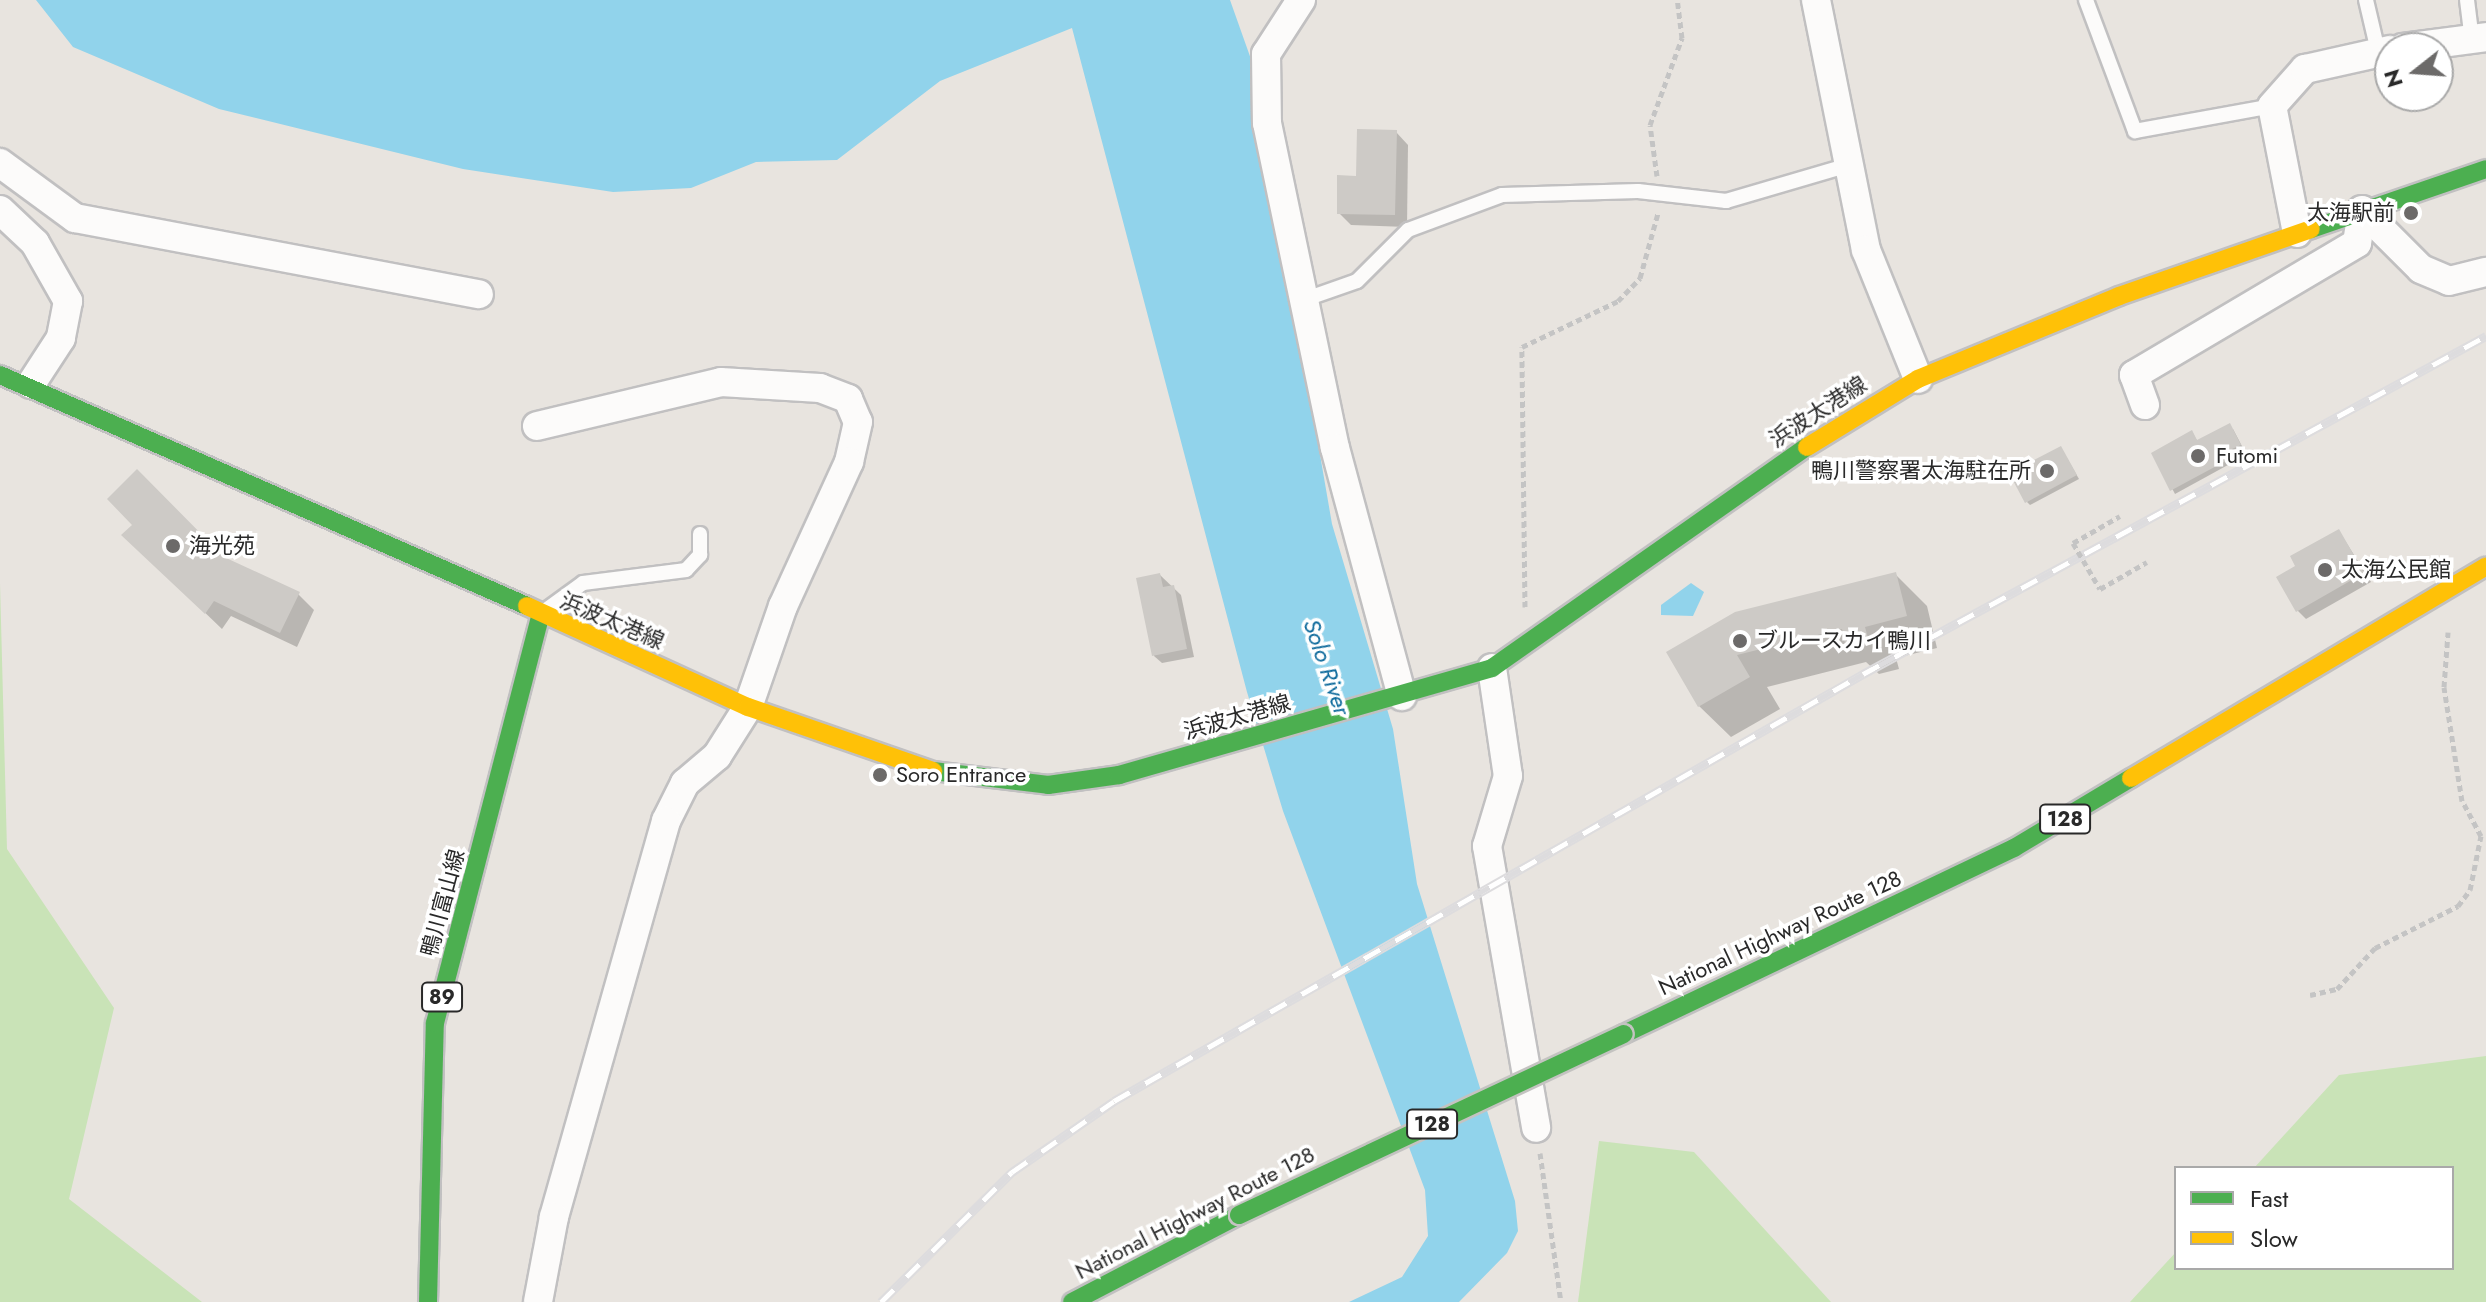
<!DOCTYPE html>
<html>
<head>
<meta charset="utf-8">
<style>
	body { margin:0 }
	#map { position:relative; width:2486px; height:1302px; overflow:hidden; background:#e8e4df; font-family:Jost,"Noto Sans JP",sans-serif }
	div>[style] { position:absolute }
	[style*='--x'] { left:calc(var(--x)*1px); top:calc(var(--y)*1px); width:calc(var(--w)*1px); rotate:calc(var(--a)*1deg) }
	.green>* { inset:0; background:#c9e3b7 }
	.water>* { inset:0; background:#91d3eb }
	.shadow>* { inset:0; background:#0003 }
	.building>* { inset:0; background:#cdcac6 }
	.path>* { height:5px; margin-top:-2.5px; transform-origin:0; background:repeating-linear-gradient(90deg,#c4c4c4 0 6px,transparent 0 10px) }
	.roads { filter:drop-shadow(2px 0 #c1c0c1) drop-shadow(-2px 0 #c1c0c1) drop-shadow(0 2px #c1c0c1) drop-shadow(0 -2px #c1c0c1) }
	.lane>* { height:14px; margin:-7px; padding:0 7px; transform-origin:7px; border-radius:7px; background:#fcfbfa }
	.street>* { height:28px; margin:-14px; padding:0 14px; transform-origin:14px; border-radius:14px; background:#fcfbfa }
	.fast>* { height:18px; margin:-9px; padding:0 9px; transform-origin:9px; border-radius:9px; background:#4caf50 }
	.slow>* { height:18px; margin:-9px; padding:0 9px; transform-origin:9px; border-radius:9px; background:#ffc107 }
	.rail>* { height:9px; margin-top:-4.5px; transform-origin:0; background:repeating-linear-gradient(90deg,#fff 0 18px,#dddcde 0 36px); box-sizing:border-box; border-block:2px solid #dddcde }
	.path-bridge>* { height:5px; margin-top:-2.5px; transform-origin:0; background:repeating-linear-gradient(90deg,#c4c4c4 0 6px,transparent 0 10px) }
	.bridges { filter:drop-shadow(2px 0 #c4c3c1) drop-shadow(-2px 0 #c4c3c1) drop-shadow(0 2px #c4c3c1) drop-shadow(0 -2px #c4c3c1) }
	.fast-bridge>* { height:18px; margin:-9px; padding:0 9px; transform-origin:9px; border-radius:9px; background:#4caf50 }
	.dots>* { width:22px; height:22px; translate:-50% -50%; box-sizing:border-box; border:4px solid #fff; border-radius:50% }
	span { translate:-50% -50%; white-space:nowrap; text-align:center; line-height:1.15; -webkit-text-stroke:7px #fff; paint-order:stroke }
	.shield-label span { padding:2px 6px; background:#fff; border:2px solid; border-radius:6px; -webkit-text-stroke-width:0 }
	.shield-label { font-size:20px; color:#292929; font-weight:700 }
	.poi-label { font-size:22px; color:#292929 }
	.right { translate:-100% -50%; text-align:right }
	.left { translate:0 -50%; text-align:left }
	.street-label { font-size:22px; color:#292929 }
	.water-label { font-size:24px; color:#0c699b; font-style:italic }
	.legend { position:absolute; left:2174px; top:1166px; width:280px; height:104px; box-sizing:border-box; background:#fff; border:2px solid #a9a9a9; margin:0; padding:10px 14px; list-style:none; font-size:24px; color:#292929 }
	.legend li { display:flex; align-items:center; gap:16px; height:40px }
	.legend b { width:40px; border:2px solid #a9a9a9 }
	.north { position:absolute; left:2374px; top:32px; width:80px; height:80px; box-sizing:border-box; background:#fff; border:2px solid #a9a9a9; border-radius:50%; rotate:253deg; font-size:22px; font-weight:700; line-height:32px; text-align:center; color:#292929 }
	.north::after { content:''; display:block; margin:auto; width:28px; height:36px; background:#6c6a69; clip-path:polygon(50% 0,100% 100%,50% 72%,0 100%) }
</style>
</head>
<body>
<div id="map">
	<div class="green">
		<div style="clip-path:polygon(0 583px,7px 849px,114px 1008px,69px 1199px,202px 1302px,0 1302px)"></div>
		<div style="clip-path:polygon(2486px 1056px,2486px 1302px,2130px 1302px,2176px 1252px,2176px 1268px,2452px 1268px,2452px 1168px,2254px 1168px,2339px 1075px)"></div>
		<div style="clip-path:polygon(1599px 1141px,1694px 1152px,1831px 1302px,1578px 1302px)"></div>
	</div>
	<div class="water">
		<div style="clip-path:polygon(36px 0,1230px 0,1252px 62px,1332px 524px,1393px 729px,1417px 884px,1515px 1201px,1518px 1231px,1507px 1253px,1459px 1302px,1349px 1302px,1402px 1277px,1428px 1236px,1425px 1190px,1283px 811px,1247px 692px,1072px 28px,940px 81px,837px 160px,756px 162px,691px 188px,613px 192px,463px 169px,219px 109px,73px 47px)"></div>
		<div style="clip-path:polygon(1691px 583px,1704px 592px,1693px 616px,1661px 615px,1661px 605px)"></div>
	</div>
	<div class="shadow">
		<div style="clip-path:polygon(1396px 132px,1408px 145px,1407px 227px,1351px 225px,1339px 213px)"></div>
		<div style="clip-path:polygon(2233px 429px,2243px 448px,2233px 453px,2237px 460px,2175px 494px,2154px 454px,2192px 433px,2198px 442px)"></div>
		<div style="clip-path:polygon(2061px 448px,2079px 479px,2030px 505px,2027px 502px)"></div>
		<div style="clip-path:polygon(2339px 531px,2371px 582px,2306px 619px,2298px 611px,2298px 566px)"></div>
		<div style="clip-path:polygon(124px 535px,224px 559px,298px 594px,314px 610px,297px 647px,231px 616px,222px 629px)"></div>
		<div style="clip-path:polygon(1895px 574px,1927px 606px,1937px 648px,1896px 658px,1899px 669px,1879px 674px,1866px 662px,1767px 687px,1780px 709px,1731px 737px,1699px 706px,1668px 653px)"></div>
		<div style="clip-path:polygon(1160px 575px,1181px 595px,1194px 657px,1162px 663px,1154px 656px)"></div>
	</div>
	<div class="building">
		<div style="clip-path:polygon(1357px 129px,1397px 130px,1395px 215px,1337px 214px,1337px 175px,1356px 176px)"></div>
		<div style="clip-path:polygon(2230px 423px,2241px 445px,2232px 449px,2235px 456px,2170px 491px,2151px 453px,2192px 430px,2197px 440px)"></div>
		<div style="clip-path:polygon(2061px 446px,2077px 475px,2025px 503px,2009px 473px)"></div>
		<div style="clip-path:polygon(137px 469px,224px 557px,300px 592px,280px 633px,214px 601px,205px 614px,121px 535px,132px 525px,107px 499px)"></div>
		<div style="clip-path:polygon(2339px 529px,2364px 573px,2296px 612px,2276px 577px,2295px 566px,2290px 556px)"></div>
		<div style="clip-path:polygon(1896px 572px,1907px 616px,1865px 627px,1868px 638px,1845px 644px,1842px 629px,1737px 655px,1750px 677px,1698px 707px,1666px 652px,1735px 612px)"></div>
		<div style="clip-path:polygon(1160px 573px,1163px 587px,1174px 585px,1187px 649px,1152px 656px,1136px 578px)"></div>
	</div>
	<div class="path">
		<div style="--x:1657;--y:176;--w:51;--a:-97.8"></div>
		<div style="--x:1650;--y:125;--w:93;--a:-69.8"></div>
		<div style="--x:1682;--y:38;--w:38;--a:-97"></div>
		<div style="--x:2073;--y:543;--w:54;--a:-29.9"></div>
		<div style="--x:2100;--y:589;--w:54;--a:-29.9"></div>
		<div style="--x:1525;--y:607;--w:260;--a:-90.7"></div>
		<div style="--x:1522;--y:347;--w:106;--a:-25.6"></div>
		<div style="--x:1618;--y:301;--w:32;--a:-46"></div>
		<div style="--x:1640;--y:278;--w:67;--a:-74.5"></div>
		<div style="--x:2310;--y:995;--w:28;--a:-13"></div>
		<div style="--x:2337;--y:989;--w:56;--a:-47.2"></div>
		<div style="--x:2375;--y:948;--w:93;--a:-26.8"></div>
		<div style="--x:2458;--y:906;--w:20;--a:-53"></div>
		<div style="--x:2470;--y:890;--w:55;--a:-78.5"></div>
		<div style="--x:2481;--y:836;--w:40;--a:-118"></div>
		<div style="--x:2462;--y:801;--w:115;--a:-99"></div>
		<div style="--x:2444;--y:687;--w:55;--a:-85.8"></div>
		<div style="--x:1540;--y:1153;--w:150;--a:82"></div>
	</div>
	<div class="roads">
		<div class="lane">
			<div style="--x:2086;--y:0;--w:140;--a:69.5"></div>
			<div style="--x:2135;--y:131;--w:139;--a:-10.3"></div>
			<div style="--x:2366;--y:0;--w:52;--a:76.8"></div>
			<div style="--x:2467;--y:0;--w:39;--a:83"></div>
			<div style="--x:1303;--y:300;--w:57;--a:-19.4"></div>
			<div style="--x:1357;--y:281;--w:72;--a:-45"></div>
			<div style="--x:1408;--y:230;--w:100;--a:-20.4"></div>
			<div style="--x:1502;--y:195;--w:136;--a:-1.7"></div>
			<div style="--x:1638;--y:191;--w:89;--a:6.5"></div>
			<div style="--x:1726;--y:201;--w:128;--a:-16.3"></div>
			<div style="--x:546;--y:610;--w:46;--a:-36.1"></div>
			<div style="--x:583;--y:583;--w:104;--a:-7.2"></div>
			<div style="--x:686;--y:570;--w:21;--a:-47"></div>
			<div style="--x:700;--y:555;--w:21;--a:-90"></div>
		</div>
		<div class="street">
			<div style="--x:1301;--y:0;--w:64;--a:122.9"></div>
			<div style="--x:1266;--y:54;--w:69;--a:89.2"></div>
			<div style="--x:1267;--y:123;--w:332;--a:78.2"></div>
			<div style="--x:1335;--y:448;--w:257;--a:74.9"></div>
			<div style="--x:1816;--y:0;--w:255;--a:78.7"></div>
			<div style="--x:1866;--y:250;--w:139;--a:68"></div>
			<div style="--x:2403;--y:48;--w:84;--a:-7.5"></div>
			<div style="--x:0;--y:163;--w:93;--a:36.3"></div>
			<div style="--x:75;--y:218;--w:411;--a:10.7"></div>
			<div style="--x:0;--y:210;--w:48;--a:43.3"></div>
			<div style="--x:35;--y:243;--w:67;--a:60.4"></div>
			<div style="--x:68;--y:301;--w:38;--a:101"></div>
			<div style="--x:61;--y:338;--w:55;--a:123.1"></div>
			<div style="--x:2362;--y:210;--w:83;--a:45"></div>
			<div style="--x:2421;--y:269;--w:30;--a:23"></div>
			<div style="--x:2449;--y:281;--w:38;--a:-14"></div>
			<div style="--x:2297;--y:233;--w:129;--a:-101.1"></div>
			<div style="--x:2272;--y:106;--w:50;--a:-48.3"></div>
			<div style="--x:2305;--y:69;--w:87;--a:-12.6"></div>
			<div style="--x:2145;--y:405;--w:32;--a:-110"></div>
			<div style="--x:2134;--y:375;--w:259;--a:-30.6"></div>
			<div style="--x:2357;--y:243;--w:33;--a:-81"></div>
			<div style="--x:537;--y:426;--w:189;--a:-13.4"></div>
			<div style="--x:721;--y:382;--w:99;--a:3.5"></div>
			<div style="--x:820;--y:388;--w:30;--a:21"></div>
			<div style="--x:848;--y:399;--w:25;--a:67"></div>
			<div style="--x:858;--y:422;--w:41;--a:102.7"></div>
			<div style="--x:849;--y:462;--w:158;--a:114.6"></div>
			<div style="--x:783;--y:606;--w:107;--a:109.1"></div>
			<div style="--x:748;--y:707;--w:58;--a:122.3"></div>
			<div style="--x:717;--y:756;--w:42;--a:139.8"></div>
			<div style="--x:685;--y:783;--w:42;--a:116.6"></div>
			<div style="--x:666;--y:821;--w:412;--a:105.8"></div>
			<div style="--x:554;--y:1217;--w:86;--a:100.7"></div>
			<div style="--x:1492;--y:668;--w:109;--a:81.6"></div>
			<div style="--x:1508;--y:776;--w:73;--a:106.7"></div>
			<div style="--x:1487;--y:846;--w:286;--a:80.1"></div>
		</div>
		<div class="fast">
			<div style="--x:2311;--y:229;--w:185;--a:-18.9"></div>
			<div style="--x:0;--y:375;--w:575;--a:23.67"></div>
			<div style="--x:933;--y:771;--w:116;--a:6.9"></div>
			<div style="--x:1048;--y:785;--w:72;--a:-8"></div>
			<div style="--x:1119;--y:775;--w:388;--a:-16"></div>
			<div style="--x:1492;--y:668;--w:385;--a:-35.1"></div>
			<div style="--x:1624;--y:1034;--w:432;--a:-25.5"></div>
			<div style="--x:2014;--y:848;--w:136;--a:-30.9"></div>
			<div style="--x:428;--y:1302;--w:279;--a:-88.6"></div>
			<div style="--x:435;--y:1023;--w:419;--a:-75.5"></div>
			<div style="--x:1072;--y:1302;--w:188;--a:-27.5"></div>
		</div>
		<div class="slow">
			<div style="--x:1807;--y:447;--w:130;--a:-31.5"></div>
			<div style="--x:1918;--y:379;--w:217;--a:-22.4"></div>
			<div style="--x:2119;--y:296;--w:203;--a:-19.2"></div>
			<div style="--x:527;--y:606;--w:243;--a:24.6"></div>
			<div style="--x:748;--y:707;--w:196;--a:19.1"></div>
			<div style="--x:2131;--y:778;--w:413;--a:-30.8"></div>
		</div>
	</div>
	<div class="rail">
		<div style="--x:881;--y:1302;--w:185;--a:-44.8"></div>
		<div style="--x:1012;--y:1172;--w:124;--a:-34.8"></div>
		<div style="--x:1114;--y:1101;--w:862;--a:-29.69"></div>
		<div style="--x:1863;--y:674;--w:709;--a:-28.48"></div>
	</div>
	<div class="path-bridge">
		<div style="--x:2073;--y:543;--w:53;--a:59.6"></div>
	</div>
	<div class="bridges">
		<div class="fast-bridge">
			<div style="--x:1239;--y:1215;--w:425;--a:-25.2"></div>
		</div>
	</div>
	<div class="dots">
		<div style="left:2411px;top:213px;background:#6c6a69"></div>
		<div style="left:2198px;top:456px;background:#6c6a69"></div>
		<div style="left:2047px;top:471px;background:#6c6a69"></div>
		<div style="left:173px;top:546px;background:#6c6a69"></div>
		<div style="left:2325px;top:570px;background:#6c6a69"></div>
		<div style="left:1740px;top:641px;background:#6c6a69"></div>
		<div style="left:880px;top:775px;background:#6c6a69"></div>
	</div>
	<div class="shield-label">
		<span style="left:2065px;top:819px">128</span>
		<span style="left:442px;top:997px">89</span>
		<span style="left:1432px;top:1124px">128</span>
	</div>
	<div class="poi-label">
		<span class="right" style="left:2395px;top:213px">太海駅前</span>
		<span class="left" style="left:2216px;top:456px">Futomi</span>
		<span class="right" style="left:2031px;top:471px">鴨川警察署太海駐在所</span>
		<span class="left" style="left:189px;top:546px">海光苑</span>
		<span class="left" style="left:2341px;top:570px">太海公民館</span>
		<span class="left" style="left:1756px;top:641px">ブルースカイ鴨川</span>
		<span class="left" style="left:896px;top:775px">Soro Entrance</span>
	</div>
	<div class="street-label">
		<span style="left:1818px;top:412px;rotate:-33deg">浜波太港線</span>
		<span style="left:612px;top:621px;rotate:23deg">浜波太港線</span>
		<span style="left:1237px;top:717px;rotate:-16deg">浜波太港線</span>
		<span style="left:443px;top:903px;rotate:-75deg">鴨川富山線</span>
		<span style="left:1780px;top:933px;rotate:-25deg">National Highway Route 128</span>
		<span style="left:1195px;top:1213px;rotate:-27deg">National Highway Route 128</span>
	</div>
	<div class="water-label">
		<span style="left:1327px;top:667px;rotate:71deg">Solo River</span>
	</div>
	<ul class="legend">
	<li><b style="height:10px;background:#4caf50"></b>Fast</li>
	<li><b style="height:10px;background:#ffc107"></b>Slow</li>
	</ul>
	<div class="north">N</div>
</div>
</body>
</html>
